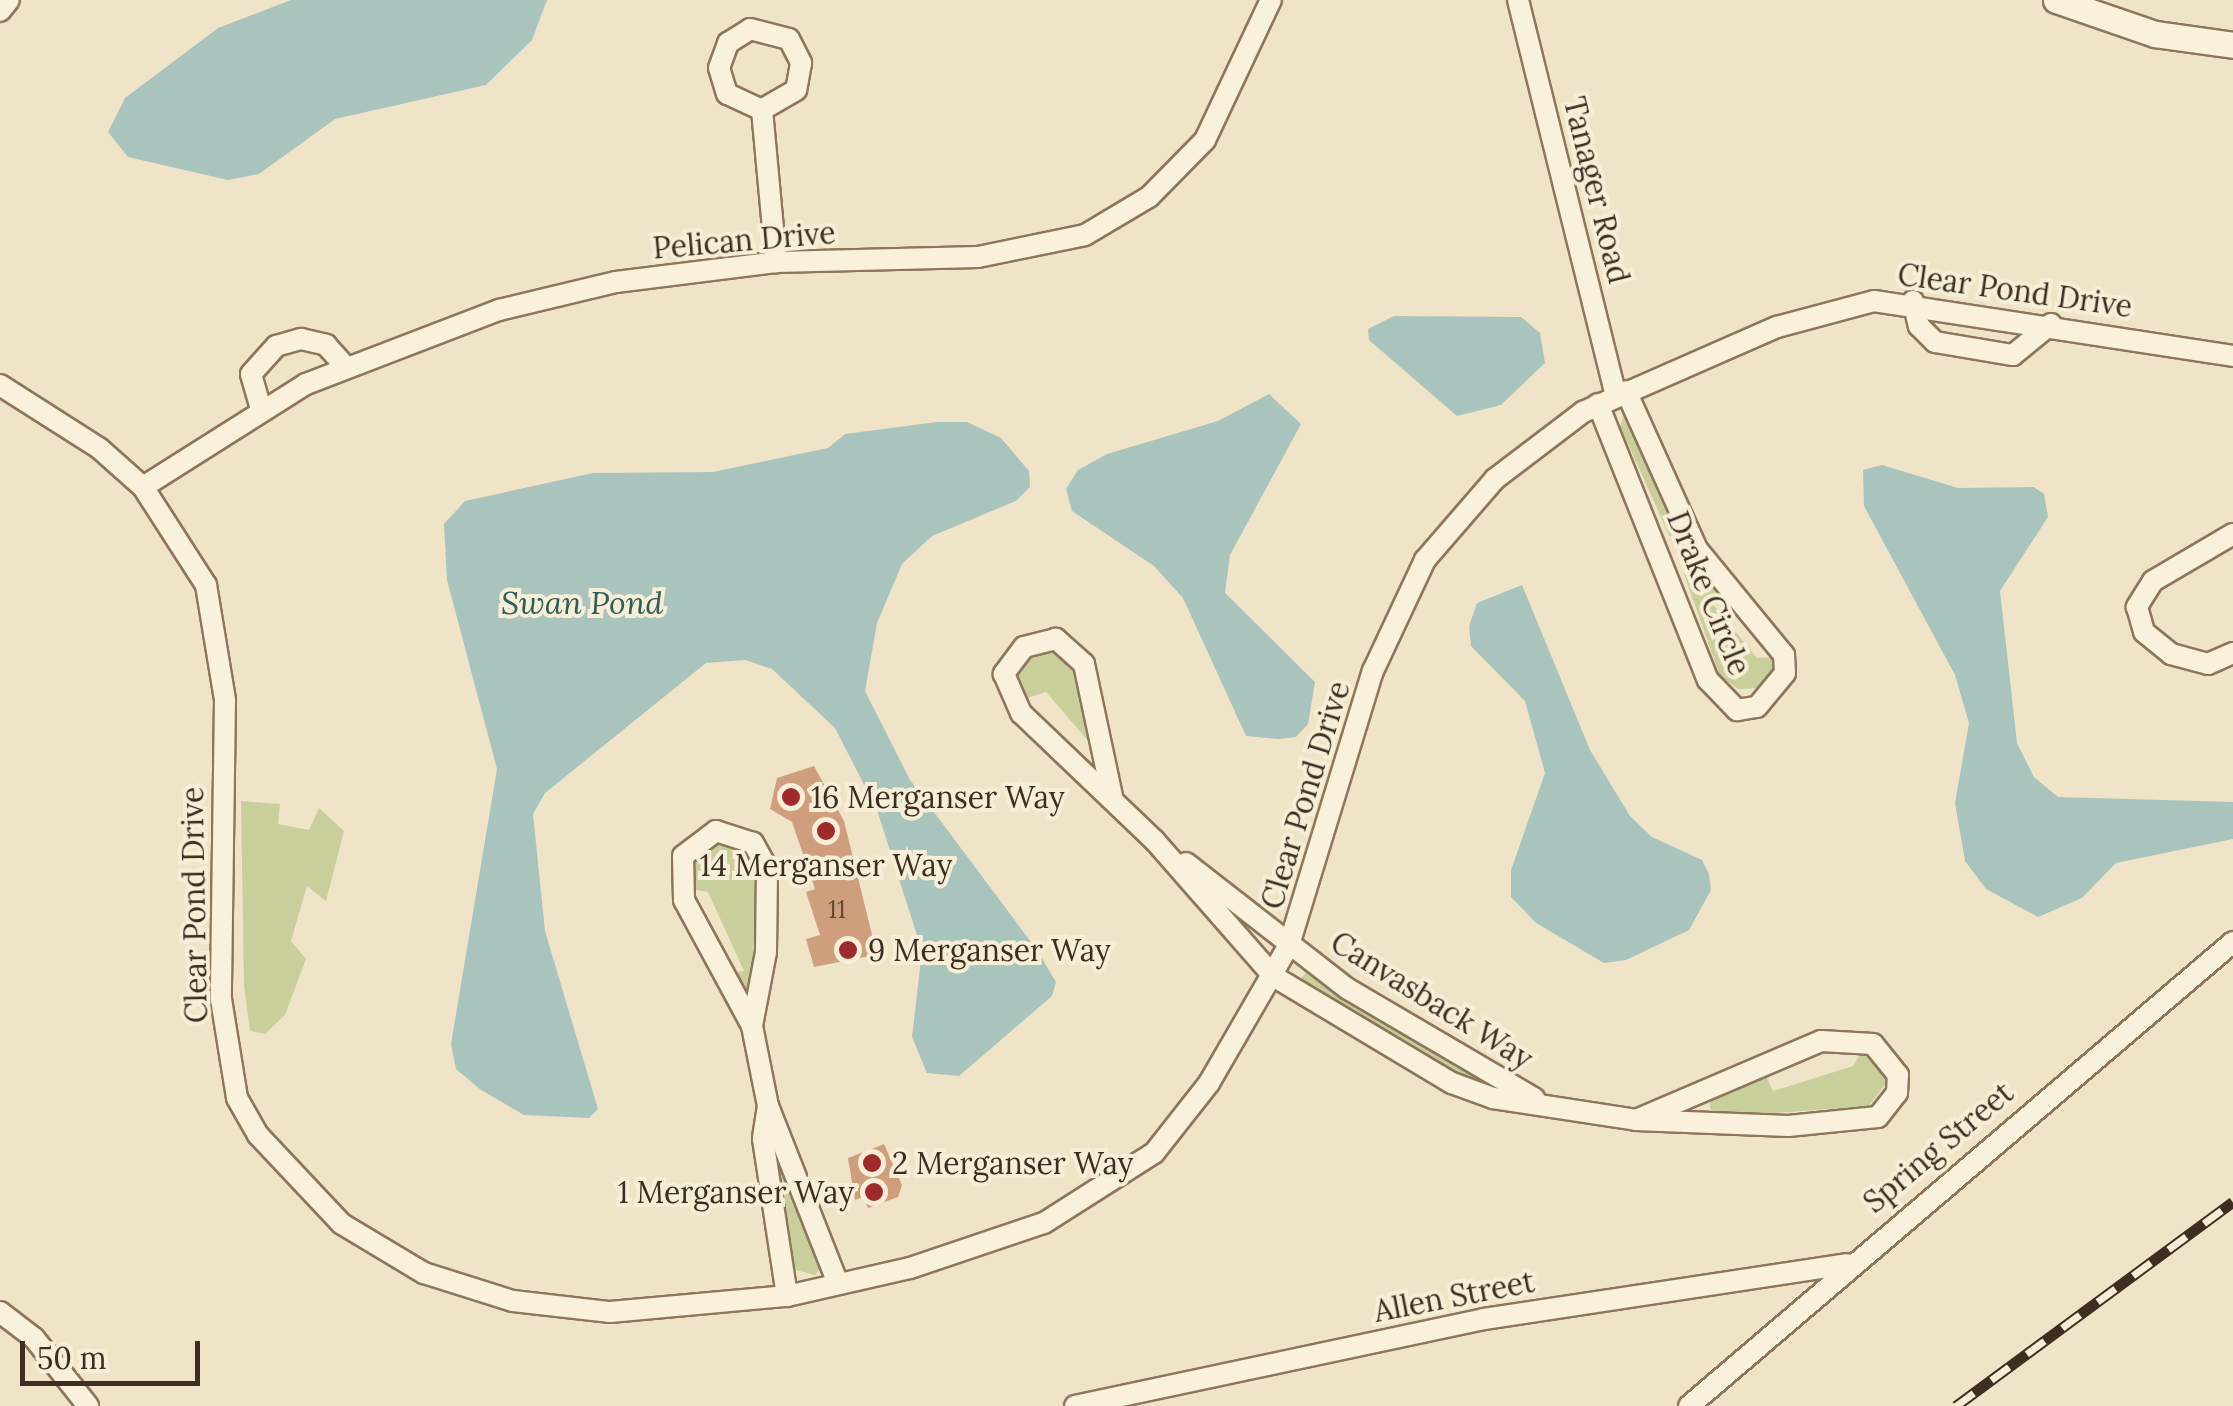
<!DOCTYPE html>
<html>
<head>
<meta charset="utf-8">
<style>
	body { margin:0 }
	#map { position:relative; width:2233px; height:1406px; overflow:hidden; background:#f0e4c8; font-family:Lora,serif }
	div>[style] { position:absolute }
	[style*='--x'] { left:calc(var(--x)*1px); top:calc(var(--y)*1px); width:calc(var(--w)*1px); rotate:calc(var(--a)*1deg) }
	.green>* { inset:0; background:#c9cf9b }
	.water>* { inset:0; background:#a9c4bc }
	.building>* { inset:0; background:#cf9f7d }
	.roads { filter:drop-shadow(2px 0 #8d765c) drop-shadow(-2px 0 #8d765c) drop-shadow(0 2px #8d765c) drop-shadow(0 -2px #8d765c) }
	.minor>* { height:20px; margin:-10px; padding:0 10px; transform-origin:10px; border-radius:10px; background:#faf1dc }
	.tertiary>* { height:25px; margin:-12.5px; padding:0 12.5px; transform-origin:12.5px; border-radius:12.5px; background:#faf1dc }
	.rail>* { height:11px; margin-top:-5.5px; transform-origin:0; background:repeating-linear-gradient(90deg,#f7eed8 0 22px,#3d2e20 0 44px); box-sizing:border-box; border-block:2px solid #3d2e20 }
	.dots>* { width:28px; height:28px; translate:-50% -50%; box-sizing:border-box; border:5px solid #f7eed8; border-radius:50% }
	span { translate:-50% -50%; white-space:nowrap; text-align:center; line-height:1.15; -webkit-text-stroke:8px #f7eed8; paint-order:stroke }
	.number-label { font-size:25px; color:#624a37 }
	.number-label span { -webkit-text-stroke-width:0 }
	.street-label { font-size:30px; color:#3d2e20 }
	.poi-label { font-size:30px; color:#3d2e20 }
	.left { translate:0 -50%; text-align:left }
	.right { translate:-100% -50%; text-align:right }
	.water-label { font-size:32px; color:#2f5d5a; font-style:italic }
	.scale { position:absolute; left:20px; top:1341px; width:180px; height:45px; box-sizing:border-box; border:5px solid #3d2e20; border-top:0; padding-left:12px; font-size:30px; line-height:35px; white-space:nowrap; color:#3d2e20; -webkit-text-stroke:8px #f7eed8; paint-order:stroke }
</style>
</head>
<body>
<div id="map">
	<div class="green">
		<div style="clip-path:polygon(1624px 415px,1683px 537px,1680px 542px,1673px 544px,1620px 426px)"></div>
		<div style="clip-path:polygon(1697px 566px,1726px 590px,1707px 597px,1757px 658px,1781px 657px,1763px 688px,1738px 689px,1720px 676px,1684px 574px)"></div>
		<div style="clip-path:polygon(1054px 649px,1073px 656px,1098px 752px,1046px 692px,1027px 698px,1018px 691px,1020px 663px)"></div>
		<div style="clip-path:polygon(241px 801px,280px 804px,278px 824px,309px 830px,319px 808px,344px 831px,326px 901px,307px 886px,291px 941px,306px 959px,285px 1015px,265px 1034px,250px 1031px,244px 985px)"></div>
		<div style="clip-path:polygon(725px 837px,742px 845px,757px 874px,751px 1006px,726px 974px,744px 971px,708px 892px,691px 889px,688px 873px,695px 858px)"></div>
		<div style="clip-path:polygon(1309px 969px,1480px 1074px,1466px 1079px,1435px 1065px,1299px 981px)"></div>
		<div style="clip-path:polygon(1863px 1050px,1875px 1050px,1889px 1079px,1869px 1106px,1719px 1117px,1710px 1108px,1710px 1098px,1763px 1070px,1773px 1091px,1853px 1066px)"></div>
		<div style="clip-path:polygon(773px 1139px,821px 1267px,815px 1275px,792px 1269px)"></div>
	</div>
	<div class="water">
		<div style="clip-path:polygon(291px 0,547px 0,532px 40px,486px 85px,335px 119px,259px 174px,228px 180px,128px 157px,108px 132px,125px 98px,218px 28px)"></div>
		<div style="clip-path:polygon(1394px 316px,1521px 317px,1540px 333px,1545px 363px,1501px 405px,1457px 416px,1369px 340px,1368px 329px)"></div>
		<div style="clip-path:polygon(1269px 394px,1301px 424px,1230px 555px,1225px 593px,1315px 682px,1308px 724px,1296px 737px,1278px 739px,1246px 736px,1183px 598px,1154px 566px,1072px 511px,1066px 489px,1078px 470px,1107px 454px,1218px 421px)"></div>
		<div style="clip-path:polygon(937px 422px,967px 422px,1001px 438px,1029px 471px,1030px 487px,1016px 501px,932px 536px,902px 564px,877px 623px,865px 691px,910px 780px,1037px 950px,1056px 982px,1052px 996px,959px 1076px,927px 1073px,912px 1037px,922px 951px,877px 810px,835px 728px,772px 669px,745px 660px,706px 663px,545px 793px,533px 814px,545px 931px,598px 1109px,589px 1118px,524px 1115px,481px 1090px,456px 1069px,451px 1044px,497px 769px,447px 580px,444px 524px,465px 501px,593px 473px,713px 472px,828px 448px,845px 434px)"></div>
		<div style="clip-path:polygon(1882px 465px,1958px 488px,2034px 487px,2044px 494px,2048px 517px,2000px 591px,2017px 743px,2034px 777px,2058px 797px,2233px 802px,2233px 839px,2116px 863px,2082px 898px,2038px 917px,1986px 889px,1965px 861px,1955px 803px,1969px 723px,1955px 675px,1864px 506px,1863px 470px)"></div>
		<div style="clip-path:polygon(1522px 585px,1590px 750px,1630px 816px,1652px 837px,1702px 860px,1709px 874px,1711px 890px,1689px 930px,1626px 960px,1604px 963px,1536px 923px,1511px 897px,1511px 870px,1545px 773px,1525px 701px,1471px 646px,1469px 626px,1477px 603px)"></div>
	</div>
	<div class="building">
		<div style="clip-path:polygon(814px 766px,844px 821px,875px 947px,875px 955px,814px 967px,806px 939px,820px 935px,806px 892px,815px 889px,792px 822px,770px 809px,777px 778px)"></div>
		<div style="clip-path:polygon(884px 1144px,902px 1185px,898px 1197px,868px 1208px,863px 1197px,855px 1200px,848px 1158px)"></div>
	</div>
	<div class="roads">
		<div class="minor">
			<div style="--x:1518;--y:0;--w:407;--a:76.1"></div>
			<div style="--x:0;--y:11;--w:14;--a:-51"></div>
			<div style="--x:762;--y:110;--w:38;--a:-155"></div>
			<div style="--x:727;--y:94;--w:27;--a:-107"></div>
			<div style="--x:719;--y:68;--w:27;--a:-70"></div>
			<div style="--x:728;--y:43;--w:26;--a:-32"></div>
			<div style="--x:750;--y:29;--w:40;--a:14.4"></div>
			<div style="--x:789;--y:39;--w:27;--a:63"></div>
			<div style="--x:801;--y:63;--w:27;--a:100"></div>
			<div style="--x:796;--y:90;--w:39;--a:150"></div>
			<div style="--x:762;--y:110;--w:153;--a:84.7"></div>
			<div style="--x:1913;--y:301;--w:26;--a:77"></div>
			<div style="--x:1919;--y:326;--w:23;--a:45"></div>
			<div style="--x:1935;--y:342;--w:79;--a:9.5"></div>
			<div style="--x:2013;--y:355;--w:49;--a:-39.2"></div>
			<div style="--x:0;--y:385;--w:117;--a:32.5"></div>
			<div style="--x:99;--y:448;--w:59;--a:41.6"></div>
			<div style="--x:143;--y:487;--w:117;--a:57.3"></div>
			<div style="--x:206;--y:585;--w:117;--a:80.6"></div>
			<div style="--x:225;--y:700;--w:299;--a:90.8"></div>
			<div style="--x:221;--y:999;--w:100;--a:80.8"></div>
			<div style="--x:237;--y:1098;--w:43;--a:60.4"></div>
			<div style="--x:258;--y:1135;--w:122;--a:46.7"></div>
			<div style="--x:342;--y:1224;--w:96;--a:30.9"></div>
			<div style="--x:424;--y:1273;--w:93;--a:17.5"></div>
			<div style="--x:513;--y:1301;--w:98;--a:6.5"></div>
			<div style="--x:610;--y:1312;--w:178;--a:-5.2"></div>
			<div style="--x:787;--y:1296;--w:126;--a:-12.8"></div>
			<div style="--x:910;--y:1268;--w:141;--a:-18.6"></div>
			<div style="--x:1044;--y:1223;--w:130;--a:-32.5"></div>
			<div style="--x:1154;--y:1153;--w:89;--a:-51.8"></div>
			<div style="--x:1209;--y:1083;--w:160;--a:-59.9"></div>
			<div style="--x:1289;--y:945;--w:287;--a:-73"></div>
			<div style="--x:1373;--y:671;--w:123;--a:-64.9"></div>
			<div style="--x:1425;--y:560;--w:107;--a:-49.2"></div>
			<div style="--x:1495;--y:479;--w:111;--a:-37.3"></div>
			<div style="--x:1583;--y:412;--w:212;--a:-23.7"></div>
			<div style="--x:1777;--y:327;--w:100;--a:-15"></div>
			<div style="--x:1874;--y:301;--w:363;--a:8.7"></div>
			<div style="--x:1598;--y:404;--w:297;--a:68.3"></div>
			<div style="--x:1708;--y:680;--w:42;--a:46"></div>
			<div style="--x:1737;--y:710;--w:20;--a:-9"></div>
			<div style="--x:1757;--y:707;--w:44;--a:-50.5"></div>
			<div style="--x:1785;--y:673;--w:18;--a:-93"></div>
			<div style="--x:1784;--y:655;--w:137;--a:-129.4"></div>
			<div style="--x:1697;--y:549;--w:173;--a:-114.2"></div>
			<div style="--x:261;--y:409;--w:36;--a:-106"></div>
			<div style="--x:251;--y:374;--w:38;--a:-48"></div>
			<div style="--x:276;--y:346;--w:26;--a:-16"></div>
			<div style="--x:301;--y:339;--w:26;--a:13"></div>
			<div style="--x:326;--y:345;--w:28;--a:48"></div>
			<div style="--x:143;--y:487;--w:193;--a:-32.3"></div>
			<div style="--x:306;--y:384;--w:207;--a:-21"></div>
			<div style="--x:499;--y:310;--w:120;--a:-13.5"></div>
			<div style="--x:616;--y:282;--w:161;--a:-7.1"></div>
			<div style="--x:776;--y:262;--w:202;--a:-1.4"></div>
			<div style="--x:978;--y:257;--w:109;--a:-11.6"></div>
			<div style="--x:1085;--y:235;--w:74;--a:-30.7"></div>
			<div style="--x:1149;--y:197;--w:80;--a:-45.5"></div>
			<div style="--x:1205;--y:140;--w:155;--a:-64.8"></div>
			<div style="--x:2233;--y:534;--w:93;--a:149.6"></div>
			<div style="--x:2153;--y:581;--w:31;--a:122"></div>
			<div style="--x:2137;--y:607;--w:26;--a:74"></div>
			<div style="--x:2144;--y:632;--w:35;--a:39"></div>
			<div style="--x:2171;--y:654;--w:38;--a:15"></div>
			<div style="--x:2208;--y:664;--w:27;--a:-24"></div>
			<div style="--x:1112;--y:796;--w:135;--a:-102"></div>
			<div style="--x:1084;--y:664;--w:38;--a:-138"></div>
			<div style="--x:1056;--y:639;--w:33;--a:166"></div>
			<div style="--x:1024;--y:647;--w:34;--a:127"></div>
			<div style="--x:1004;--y:674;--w:43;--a:66.4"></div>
			<div style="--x:1021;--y:713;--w:185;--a:43.7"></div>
			<div style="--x:1155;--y:841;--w:179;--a:48.8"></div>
			<div style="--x:1273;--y:976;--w:209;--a:30.9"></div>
			<div style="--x:1452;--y:1083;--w:44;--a:20.1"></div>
			<div style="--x:1493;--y:1098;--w:145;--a:8.7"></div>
			<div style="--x:1636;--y:1120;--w:152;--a:2.3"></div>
			<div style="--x:1788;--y:1126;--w:90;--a:-5.7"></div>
			<div style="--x:1878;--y:1117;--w:31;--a:-52"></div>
			<div style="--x:1897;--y:1093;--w:18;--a:-87"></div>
			<div style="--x:1898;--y:1075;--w:40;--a:-129"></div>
			<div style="--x:1873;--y:1044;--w:52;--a:-176.7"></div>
			<div style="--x:1821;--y:1041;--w:201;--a:156.9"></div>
			<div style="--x:1186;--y:863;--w:205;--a:37.9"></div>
			<div style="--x:1348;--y:989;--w:216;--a:30.4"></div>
			<div style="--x:752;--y:1026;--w:75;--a:-79.3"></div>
			<div style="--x:766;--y:952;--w:84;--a:-89.3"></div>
			<div style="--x:767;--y:868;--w:29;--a:-119"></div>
			<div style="--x:753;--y:843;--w:39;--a:-162"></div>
			<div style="--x:716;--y:831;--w:41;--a:142.9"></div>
			<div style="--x:683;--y:856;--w:44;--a:88.7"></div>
			<div style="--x:684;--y:900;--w:143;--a:61.6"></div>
			<div style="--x:752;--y:1026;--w:82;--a:78.7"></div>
			<div style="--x:768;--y:1106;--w:191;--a:68.5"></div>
			<div style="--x:768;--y:1106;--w:33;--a:99"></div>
			<div style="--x:763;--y:1139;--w:159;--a:81.3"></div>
			<div style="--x:0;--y:1312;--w:43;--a:37.4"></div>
			<div style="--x:34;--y:1338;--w:87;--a:51.5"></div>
			<div style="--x:1075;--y:1406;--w:418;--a:-12"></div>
			<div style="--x:1484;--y:1319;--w:367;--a:-8.6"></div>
			<div style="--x:1689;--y:1406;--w:715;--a:-40.46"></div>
		</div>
		<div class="tertiary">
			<div style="--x:2056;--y:0;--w:105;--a:19"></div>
			<div style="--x:2155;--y:34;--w:79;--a:8"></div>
		</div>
	</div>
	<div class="rail">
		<div style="--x:1956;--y:1406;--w:344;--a:-36.4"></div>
	</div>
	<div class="dots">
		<div style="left:791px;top:797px;background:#9e2a2b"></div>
		<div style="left:826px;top:831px;background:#9e2a2b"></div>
		<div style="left:848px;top:950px;background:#9e2a2b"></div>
		<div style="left:872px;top:1163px;background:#9e2a2b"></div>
		<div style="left:874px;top:1192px;background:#9e2a2b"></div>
	</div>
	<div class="number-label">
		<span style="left:837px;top:909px">11</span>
	</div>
	<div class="street-label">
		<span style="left:1597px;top:190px;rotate:76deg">Tanager Road</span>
		<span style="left:744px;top:240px;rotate:-5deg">Pelican Drive</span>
		<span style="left:2015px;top:290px;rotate:8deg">Clear Pond Drive</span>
		<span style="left:1709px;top:593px;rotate:68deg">Drake Circle</span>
		<span style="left:1305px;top:795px;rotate:-73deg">Clear Pond Drive</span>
		<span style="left:194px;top:905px;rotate:-91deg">Clear Pond Drive</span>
		<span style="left:1432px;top:1000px;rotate:32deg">Canvasback Way</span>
		<span style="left:1938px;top:1147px;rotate:-40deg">Spring Street</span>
		<span style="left:1454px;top:1296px;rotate:-11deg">Allen Street</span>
	</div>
	<div class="poi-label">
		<span class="left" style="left:811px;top:797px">16 Merganser Way</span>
		<span style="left:826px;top:865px">14 Merganser Way</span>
		<span class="left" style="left:868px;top:950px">9 Merganser Way</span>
		<span class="left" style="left:892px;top:1163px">2 Merganser Way</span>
		<span class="right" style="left:854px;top:1192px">1 Merganser Way</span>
	</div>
	<div class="water-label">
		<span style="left:582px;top:603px">Swan Pond</span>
	</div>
	<div class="scale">50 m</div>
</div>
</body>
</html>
